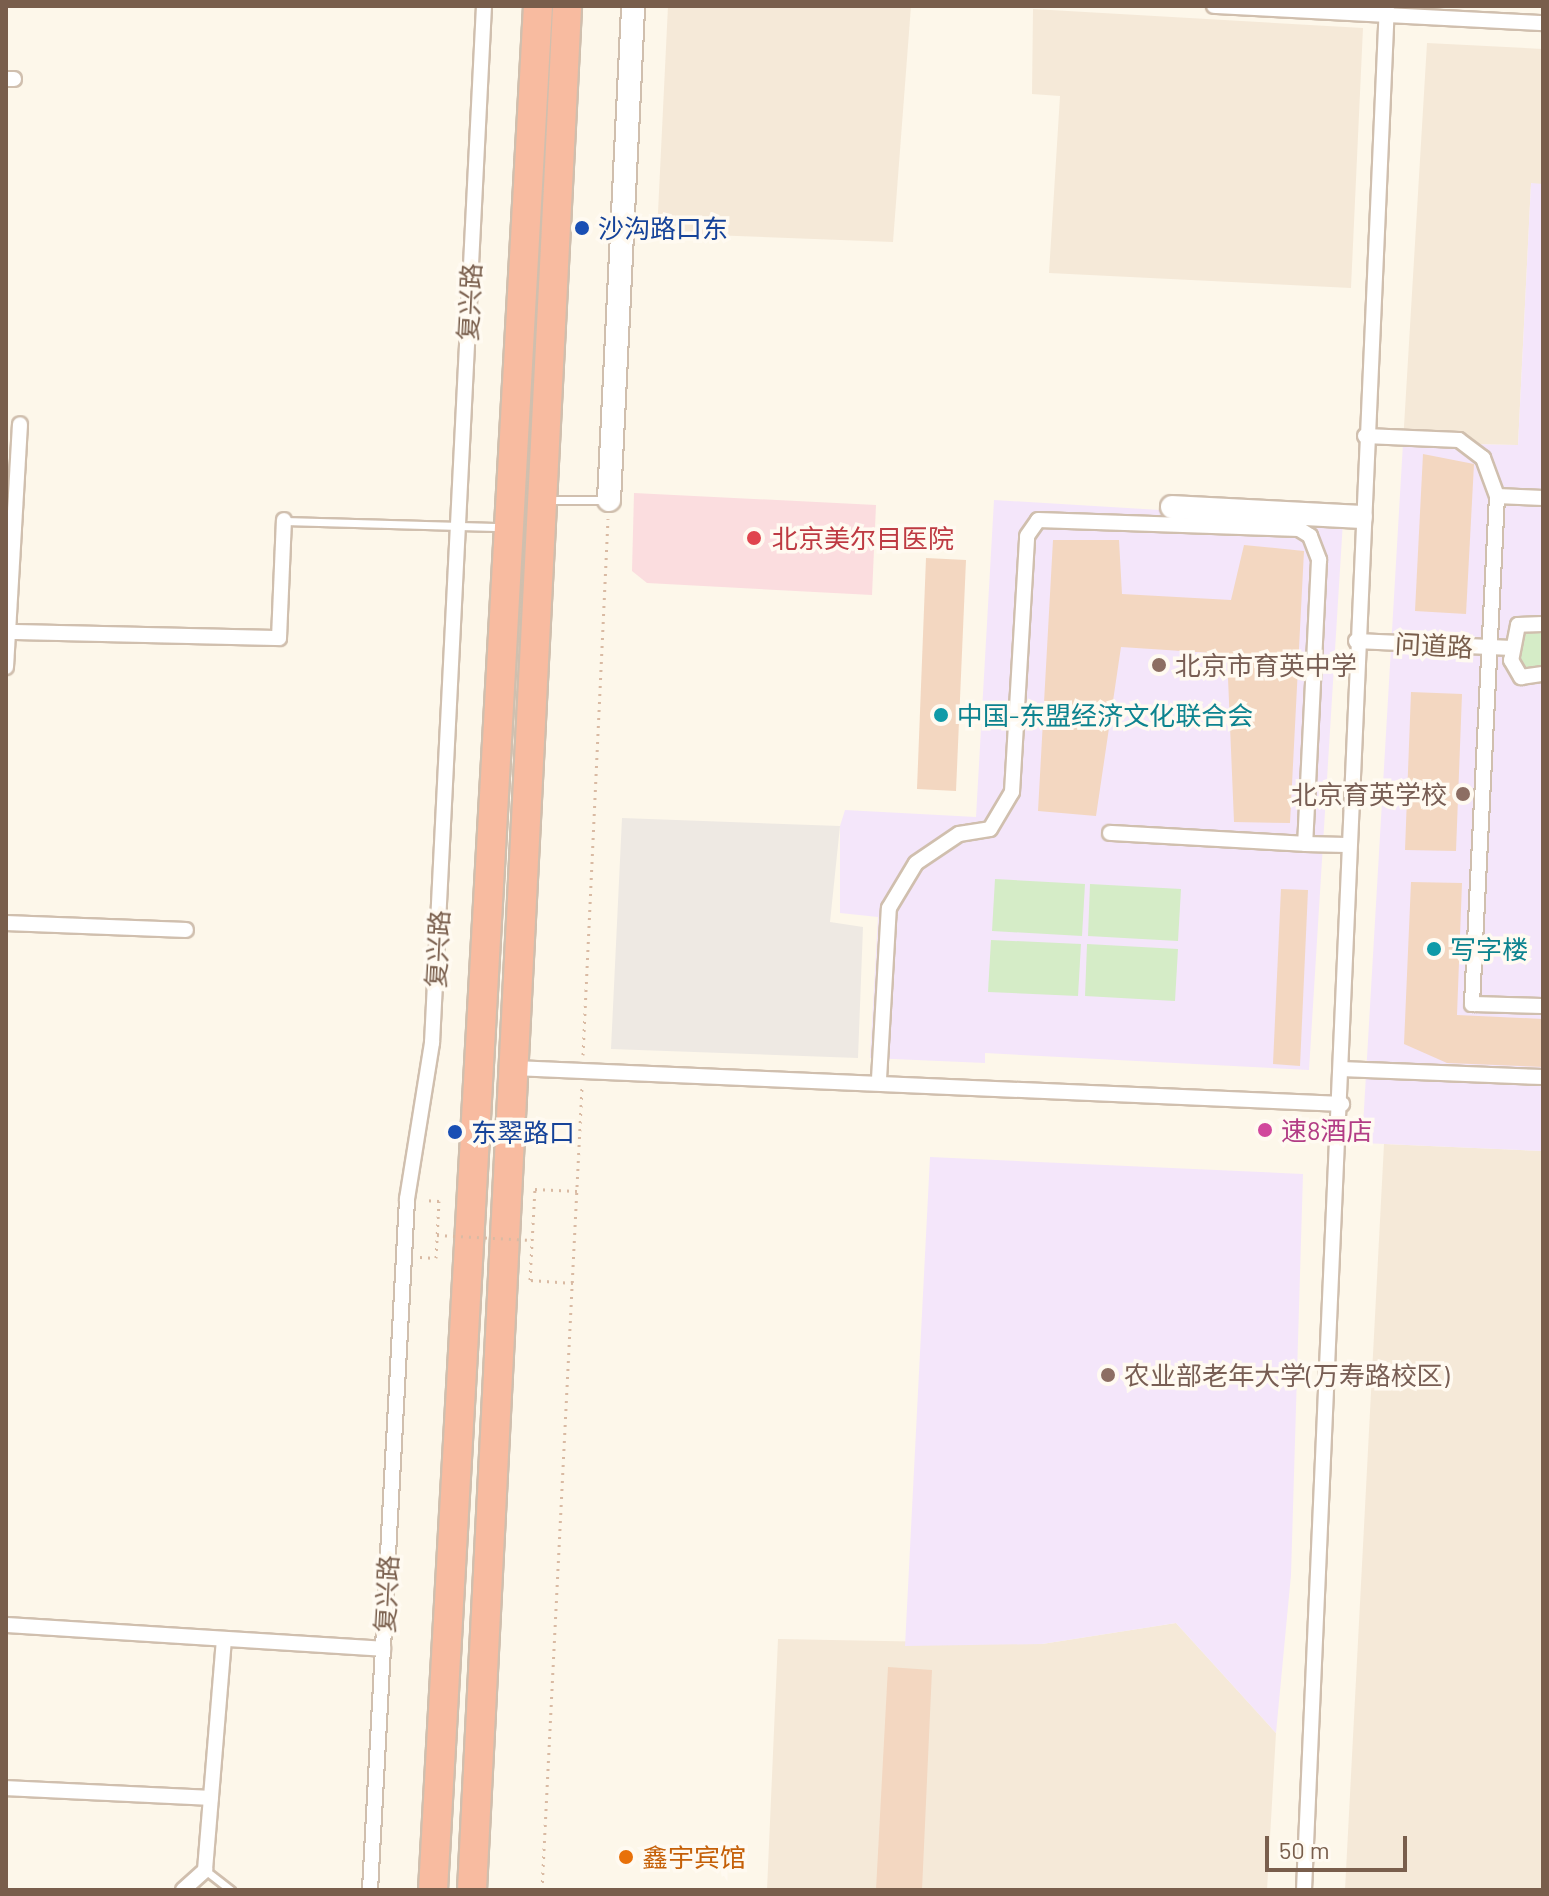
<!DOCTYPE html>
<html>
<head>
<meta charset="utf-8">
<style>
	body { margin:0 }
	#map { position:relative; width:1549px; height:1896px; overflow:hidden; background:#fdf7ea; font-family:Barlow,"Noto Sans SC",sans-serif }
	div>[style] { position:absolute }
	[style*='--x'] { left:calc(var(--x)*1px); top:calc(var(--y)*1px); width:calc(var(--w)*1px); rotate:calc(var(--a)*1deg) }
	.residential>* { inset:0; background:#f5e9d8 }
	.industrial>* { inset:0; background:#eee9e3 }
	.education>* { inset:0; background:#f4e6fa }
	.medical>* { inset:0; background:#fbdddf }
	.green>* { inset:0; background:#d5ecc7 }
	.building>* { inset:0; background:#f3d7c1 }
	.path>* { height:3px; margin-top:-1.5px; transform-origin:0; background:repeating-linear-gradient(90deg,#d9baa3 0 2px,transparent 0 8px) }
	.roads { filter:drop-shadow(2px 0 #d0bfae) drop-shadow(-2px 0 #d0bfae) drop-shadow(0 2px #d0bfae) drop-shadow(0 -2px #d0bfae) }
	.lane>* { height:7px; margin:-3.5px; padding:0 3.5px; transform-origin:3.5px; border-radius:3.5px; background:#fff }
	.street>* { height:14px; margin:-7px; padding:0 7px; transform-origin:7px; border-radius:7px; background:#fff }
	.secondary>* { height:22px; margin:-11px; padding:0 11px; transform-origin:11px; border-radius:11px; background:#fff }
	.highway>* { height:28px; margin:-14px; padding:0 14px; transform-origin:14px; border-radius:14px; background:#f8bba0 }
	.path-bridge>* { height:3px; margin-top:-1.5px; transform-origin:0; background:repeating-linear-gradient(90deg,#d9baa3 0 2px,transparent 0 8px) }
	.dots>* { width:22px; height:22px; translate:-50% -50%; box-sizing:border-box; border:4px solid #fffaf1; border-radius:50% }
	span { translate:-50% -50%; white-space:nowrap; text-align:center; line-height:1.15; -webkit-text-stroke:7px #fffaf1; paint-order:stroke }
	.transit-label { font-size:26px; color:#164399 }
	.left { translate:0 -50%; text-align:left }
	.street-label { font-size:26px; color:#795e4c }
	.health-label { font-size:26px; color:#be3a42 }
	.education-label { font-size:26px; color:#785e54 }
	.right { translate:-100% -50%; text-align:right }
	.culture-label { font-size:26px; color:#0d838f }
	.hotel-label { font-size:26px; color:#b23c85 }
	.food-label { font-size:26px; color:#c56008 }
	.frame { position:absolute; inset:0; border:8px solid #795e4c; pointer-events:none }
	.scale { position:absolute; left:1265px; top:1836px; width:142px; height:36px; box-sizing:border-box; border:4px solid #795e4c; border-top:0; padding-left:10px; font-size:24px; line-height:28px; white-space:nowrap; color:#795e4c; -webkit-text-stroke:6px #fffaf1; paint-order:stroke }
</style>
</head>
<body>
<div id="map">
	<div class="residential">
		<div style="clip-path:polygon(668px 6px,911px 6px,893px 242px,657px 233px)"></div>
		<div style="clip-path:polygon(1033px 9px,1363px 28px,1351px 288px,1049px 273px,1060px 96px,1032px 94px)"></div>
		<div style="clip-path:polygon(1427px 43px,1543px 49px,1543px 184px,1531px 184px,1518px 445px,1403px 443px)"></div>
		<div style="clip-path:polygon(1384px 1144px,1543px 1151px,1543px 1890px,1345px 1890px)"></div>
		<div style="clip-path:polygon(1176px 1623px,1276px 1733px,1267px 1890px,767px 1890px,778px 1639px,1042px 1644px)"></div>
	</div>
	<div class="industrial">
		<div style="clip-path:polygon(622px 818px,840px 826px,830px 922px,863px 927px,858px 1058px,611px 1049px)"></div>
	</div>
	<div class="education">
		<div style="clip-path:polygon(1531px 183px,1543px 184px,1543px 1151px,1362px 1143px,1403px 443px,1518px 445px)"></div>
		<div style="clip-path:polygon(994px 500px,1343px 521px,1309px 1070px,985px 1053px,985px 1063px,870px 1058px,878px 917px,840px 913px,840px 826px,845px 810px,976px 817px)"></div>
		<div style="clip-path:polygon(930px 1157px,1303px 1174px,1291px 1575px,1276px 1733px,1176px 1623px,1042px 1644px,905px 1646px)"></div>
	</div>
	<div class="medical">
		<div style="clip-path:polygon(634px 493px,876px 505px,872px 595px,647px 583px,632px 571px)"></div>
	</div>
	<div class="green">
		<div style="clip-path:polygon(1543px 627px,1543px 668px,1534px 677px,1514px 667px,1517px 630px)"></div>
		<div style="clip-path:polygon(995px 879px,1085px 884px,1082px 936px,992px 931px)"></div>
		<div style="clip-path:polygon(1090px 884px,1181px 889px,1178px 941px,1088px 936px)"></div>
		<div style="clip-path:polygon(991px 940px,1081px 944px,1078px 996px,988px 992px)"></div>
		<div style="clip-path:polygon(1087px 944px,1178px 949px,1175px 1001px,1085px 996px)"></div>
	</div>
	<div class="building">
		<div style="clip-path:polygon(1423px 454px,1474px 464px,1466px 614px,1415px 611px)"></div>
		<div style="clip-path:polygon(1053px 540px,1119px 540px,1122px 594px,1231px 600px,1244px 545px,1304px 551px,1290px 823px,1234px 822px,1227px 654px,1121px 647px,1096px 816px,1038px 811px)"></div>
		<div style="clip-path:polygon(926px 558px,966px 560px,956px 791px,917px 789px)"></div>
		<div style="clip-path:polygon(1411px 692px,1462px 694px,1456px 851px,1405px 850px)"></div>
		<div style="clip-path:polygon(1411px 882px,1462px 883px,1457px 1015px,1543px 1019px,1543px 1067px,1447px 1063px,1404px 1044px)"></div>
		<div style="clip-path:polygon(1281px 889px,1308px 890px,1300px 1066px,1273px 1064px)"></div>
		<div style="clip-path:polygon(888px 1667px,932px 1670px,922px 1890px,876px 1890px)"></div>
	</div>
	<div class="path">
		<div style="--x:583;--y:1055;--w:537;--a:-87.33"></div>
		<div style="--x:420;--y:1257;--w:16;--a:4"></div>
		<div style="--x:436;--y:1258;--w:57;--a:-87"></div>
		<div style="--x:439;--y:1201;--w:16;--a:-176"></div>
		<div style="--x:573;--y:1283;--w:43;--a:-176"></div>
		<div style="--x:530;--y:1280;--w:91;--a:-86.9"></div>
		<div style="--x:535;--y:1189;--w:42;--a:2.7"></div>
		<div style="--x:542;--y:1890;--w:804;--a:-87.15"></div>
	</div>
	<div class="roads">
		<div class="lane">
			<div style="--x:547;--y:500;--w:60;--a:0"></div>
			<div style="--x:284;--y:521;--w:220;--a:1.6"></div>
			<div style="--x:205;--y:1870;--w:33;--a:38"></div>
		</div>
		<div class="street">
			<div style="--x:1214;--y:6;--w:329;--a:3"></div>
			<div style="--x:6;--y:79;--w:8;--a:0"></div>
			<div style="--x:1365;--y:436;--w:94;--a:2.4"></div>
			<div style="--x:1459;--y:440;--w:30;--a:37"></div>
			<div style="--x:1483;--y:458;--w:40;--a:69.8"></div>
			<div style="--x:1543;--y:498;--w:46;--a:-177.5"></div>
			<div style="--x:1497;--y:496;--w:509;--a:92.82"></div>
			<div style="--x:1472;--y:1004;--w:71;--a:1.6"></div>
			<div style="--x:1543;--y:624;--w:25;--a:178"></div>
			<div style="--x:1518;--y:625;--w:36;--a:101"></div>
			<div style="--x:1511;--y:660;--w:20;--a:60"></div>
			<div style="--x:1521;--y:677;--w:22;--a:-8"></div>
			<div style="--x:12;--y:632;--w:267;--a:1.3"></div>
			<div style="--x:279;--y:638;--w:118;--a:-87.6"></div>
			<div style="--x:1356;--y:641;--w:156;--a:2.6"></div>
			<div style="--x:6;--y:667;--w:243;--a:-86.7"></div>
			<div style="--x:1110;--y:833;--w:195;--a:3.2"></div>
			<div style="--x:6;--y:923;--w:180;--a:2.2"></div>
			<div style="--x:514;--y:1068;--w:829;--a:2.49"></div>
			<div style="--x:1341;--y:1069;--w:202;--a:2.3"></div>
			<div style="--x:879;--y:1079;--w:171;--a:-86.7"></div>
			<div style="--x:889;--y:908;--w:52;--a:-59"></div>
			<div style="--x:916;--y:863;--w:52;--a:-34"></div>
			<div style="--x:959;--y:834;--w:31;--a:-9"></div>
			<div style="--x:990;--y:829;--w:43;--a:-59.3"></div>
			<div style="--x:1012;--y:792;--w:256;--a:-86.6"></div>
			<div style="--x:1027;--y:536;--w:19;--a:-55"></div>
			<div style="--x:1038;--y:520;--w:261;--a:2"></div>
			<div style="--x:1299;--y:529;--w:13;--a:32"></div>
			<div style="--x:1310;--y:536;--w:26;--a:69"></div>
			<div style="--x:1319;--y:560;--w:284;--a:92.8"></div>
			<div style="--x:1305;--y:844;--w:41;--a:1.4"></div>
			<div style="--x:6;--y:1625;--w:378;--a:3.6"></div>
			<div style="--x:6;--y:1788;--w:205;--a:2.8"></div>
			<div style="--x:183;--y:1890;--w:30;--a:-42"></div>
			<div style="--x:205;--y:1870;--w:230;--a:-85.3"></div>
			<div style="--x:370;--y:1890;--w:692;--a:-86.93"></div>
			<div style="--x:407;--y:1199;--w:158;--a:-80.9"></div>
			<div style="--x:432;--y:1043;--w:1038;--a:-87.13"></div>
			<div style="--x:1304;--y:1890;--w:1886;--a:-87.48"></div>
		</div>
		<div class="secondary">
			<div style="--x:609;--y:500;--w:495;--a:-87.2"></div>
			<div style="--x:1172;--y:507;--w:189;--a:3"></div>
		</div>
		<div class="highway">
			<div style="--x:433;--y:1890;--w:1887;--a:-86.81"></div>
			<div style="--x:472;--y:1890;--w:1886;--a:-87.11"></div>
		</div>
	</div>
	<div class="path-bridge">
		<div style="--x:437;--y:1235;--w:95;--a:3"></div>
	</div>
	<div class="dots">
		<div style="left:582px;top:228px;background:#1a4fb4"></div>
		<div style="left:754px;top:538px;background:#e0444e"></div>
		<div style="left:1159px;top:665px;background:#8d6e63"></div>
		<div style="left:941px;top:715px;background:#0f9aa8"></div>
		<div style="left:1463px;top:794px;background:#8d6e63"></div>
		<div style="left:1434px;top:949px;background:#0f9aa8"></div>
		<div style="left:1265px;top:1130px;background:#d1479c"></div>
		<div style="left:455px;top:1132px;background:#1a4fb4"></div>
		<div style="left:1108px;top:1375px;background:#8d6e63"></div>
		<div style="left:626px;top:1857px;background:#e8710a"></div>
	</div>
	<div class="transit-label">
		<span class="left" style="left:598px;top:228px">沙沟路口东</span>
		<span class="left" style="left:471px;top:1132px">东翠路口</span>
	</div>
	<div class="street-label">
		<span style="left:469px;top:302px;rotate:-87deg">复兴路</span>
		<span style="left:1434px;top:645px;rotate:3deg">问道路</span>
		<span style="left:437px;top:949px;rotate:-87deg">复兴路</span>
		<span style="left:386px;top:1594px;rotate:-87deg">复兴路</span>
	</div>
	<div class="health-label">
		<span class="left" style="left:772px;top:538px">北京美尔目医院</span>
	</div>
	<div class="education-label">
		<span class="left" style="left:1175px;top:665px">北京市育英中学</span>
		<span class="right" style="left:1447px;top:794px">北京育英学校</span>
		<span class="left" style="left:1124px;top:1375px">农业部老年大学(万寿路校区)</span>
	</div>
	<div class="culture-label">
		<span class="left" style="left:957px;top:715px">中国-东盟经济文化联合会</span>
		<span class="left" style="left:1450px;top:949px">写字楼</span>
	</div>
	<div class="hotel-label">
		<span class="left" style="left:1281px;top:1130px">速8酒店</span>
	</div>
	<div class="food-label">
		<span class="left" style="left:642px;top:1857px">鑫宇宾馆</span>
	</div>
	<div class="frame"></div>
	<div class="scale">50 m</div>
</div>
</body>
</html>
